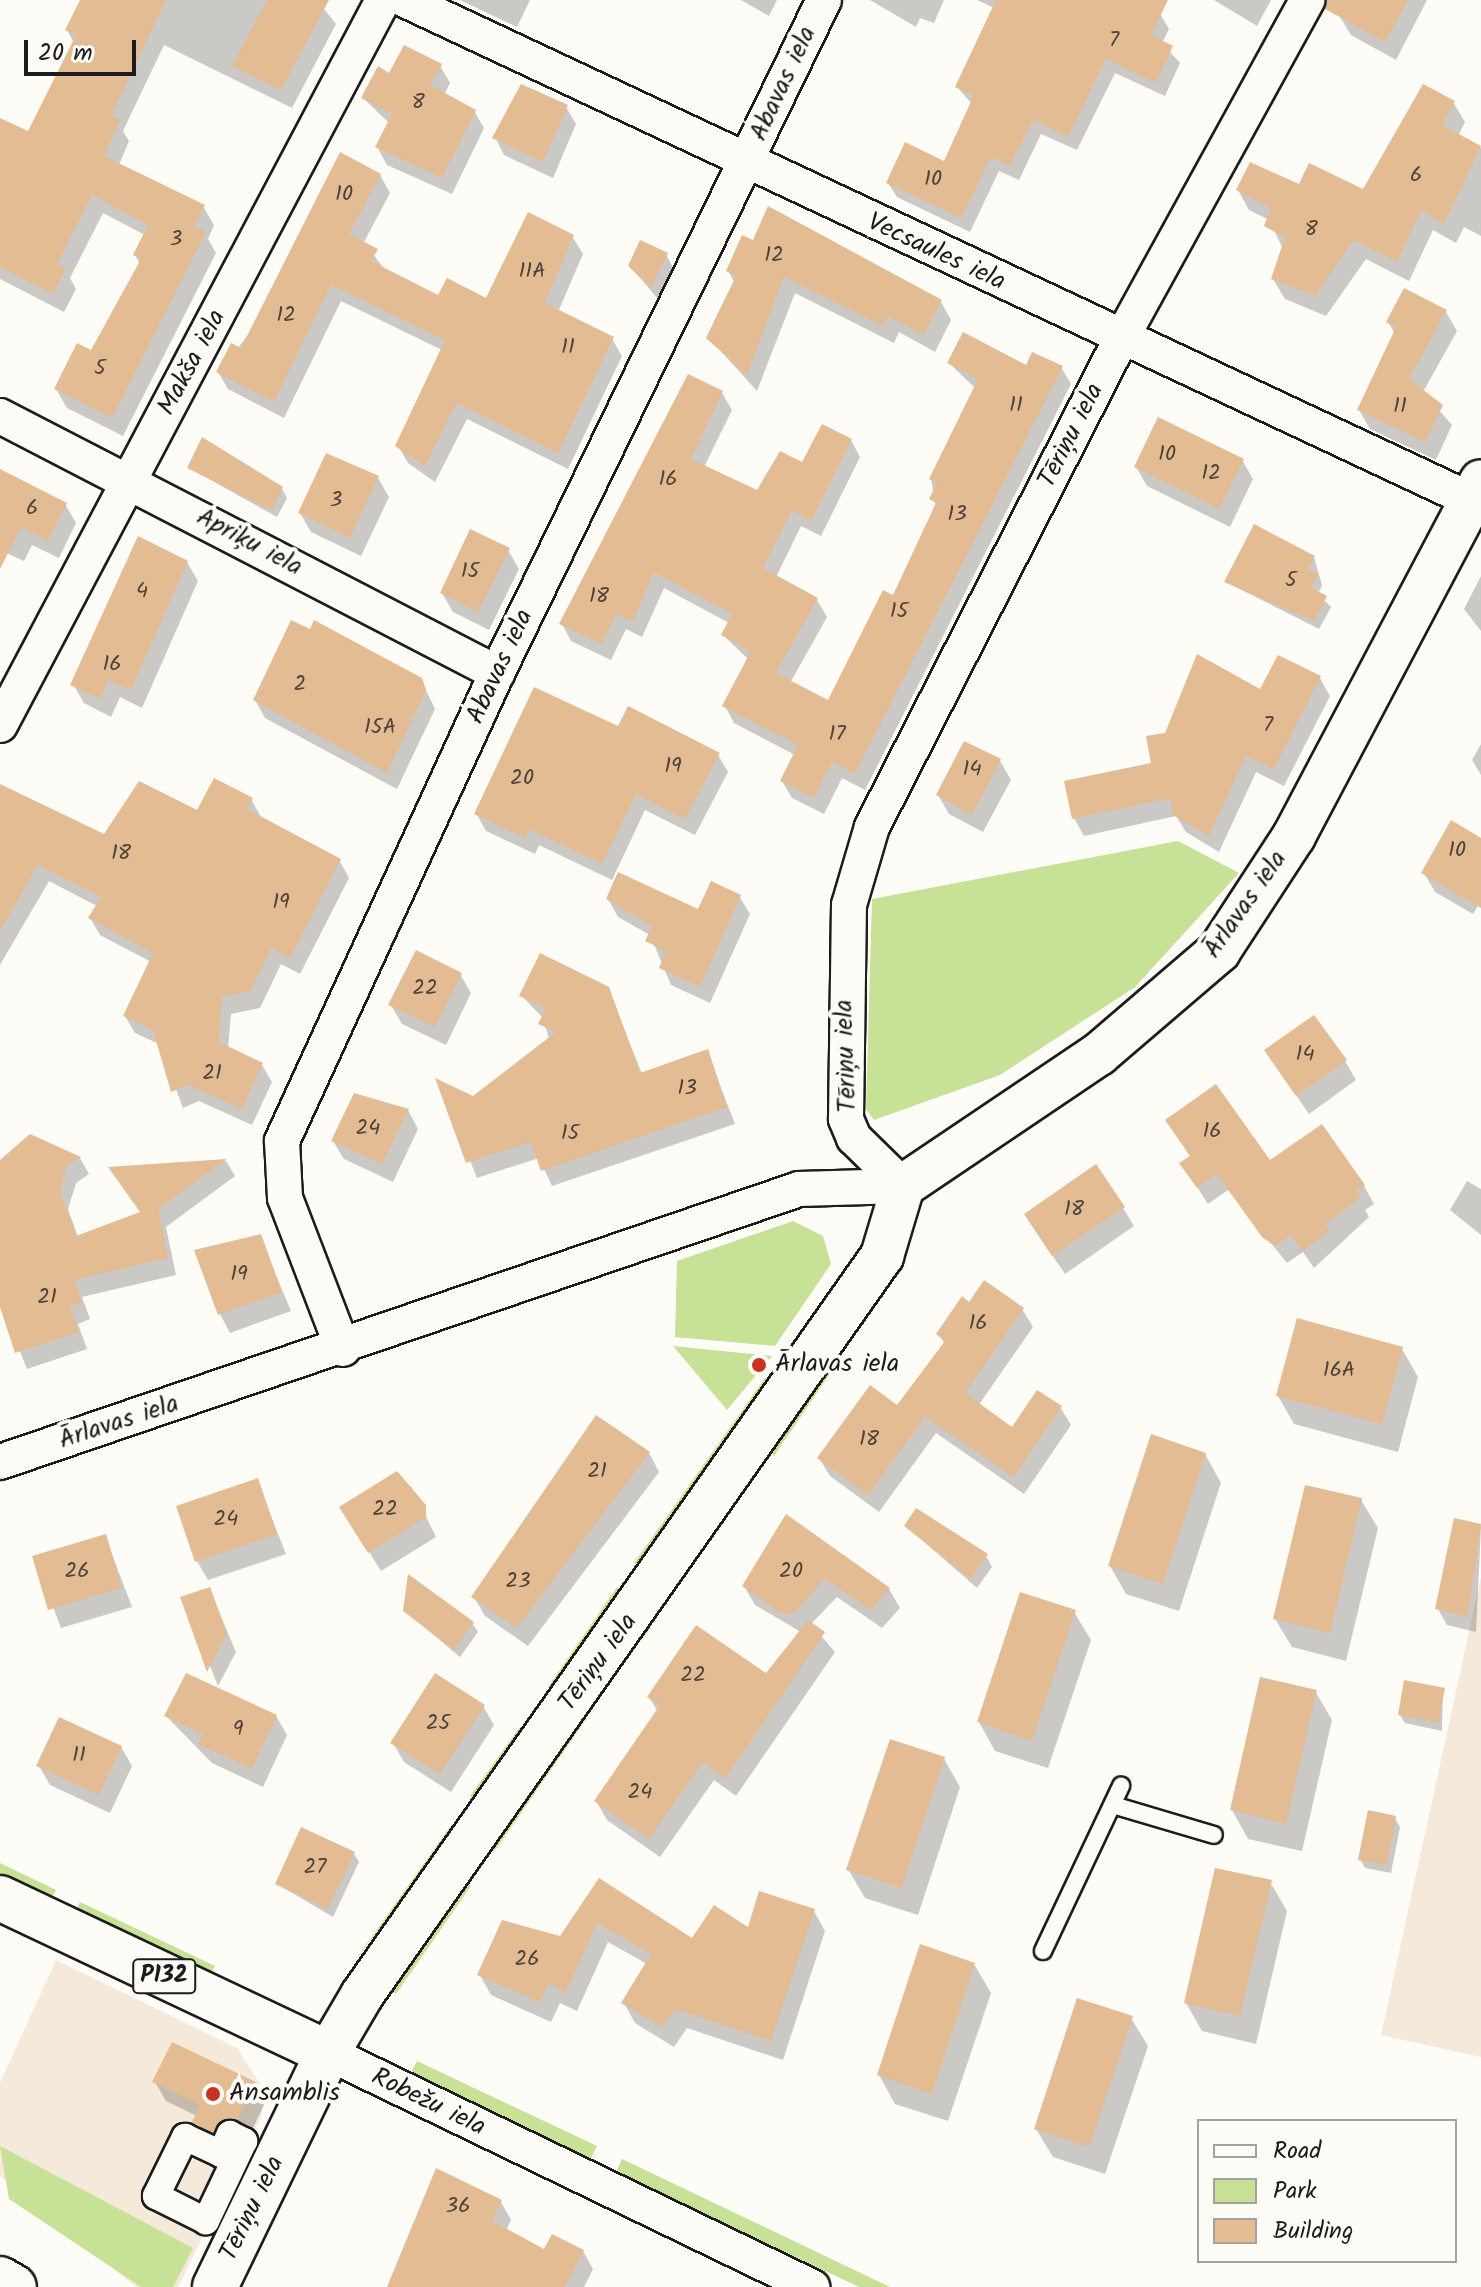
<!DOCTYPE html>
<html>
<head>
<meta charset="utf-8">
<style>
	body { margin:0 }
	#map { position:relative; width:1481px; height:2287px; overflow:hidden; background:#fdfcf7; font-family:Kalam,sans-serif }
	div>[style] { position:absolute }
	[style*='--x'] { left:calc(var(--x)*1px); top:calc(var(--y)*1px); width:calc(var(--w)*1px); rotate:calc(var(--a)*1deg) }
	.built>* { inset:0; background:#f5e9d9 }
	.green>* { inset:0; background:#c7e197 }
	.shadow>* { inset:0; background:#0003 }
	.building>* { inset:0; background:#e3bc94 }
	.roads { filter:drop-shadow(2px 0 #1c1c1c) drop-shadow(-2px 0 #1c1c1c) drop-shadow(0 2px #1c1c1c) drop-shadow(0 -2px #1c1c1c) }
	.service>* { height:16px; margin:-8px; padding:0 8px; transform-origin:8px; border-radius:8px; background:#fdfcf7 }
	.pedestrian>* { height:26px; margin:-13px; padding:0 13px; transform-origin:13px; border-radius:13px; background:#fdfcf7 }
	.minor>* { height:34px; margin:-17px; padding:0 17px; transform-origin:17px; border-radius:17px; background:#fdfcf7 }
	.tertiary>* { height:42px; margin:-21px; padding:0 21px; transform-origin:21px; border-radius:21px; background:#fdfcf7 }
	.primary>* { height:44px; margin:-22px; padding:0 22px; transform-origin:22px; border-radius:22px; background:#fdfcf7 }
	.trunk>* { height:44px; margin:-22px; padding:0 22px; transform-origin:22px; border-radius:22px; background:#fdfcf7 }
	.dots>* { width:22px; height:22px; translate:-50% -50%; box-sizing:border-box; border:4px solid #fdfcf7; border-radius:50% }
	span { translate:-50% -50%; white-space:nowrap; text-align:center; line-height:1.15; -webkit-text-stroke:8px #fdfcf7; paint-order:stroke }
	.number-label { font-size:22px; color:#4e443a }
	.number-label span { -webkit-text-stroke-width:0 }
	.shield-label span { padding:2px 6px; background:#fdfcf7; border:2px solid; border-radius:6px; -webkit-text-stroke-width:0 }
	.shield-label { font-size:24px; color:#1c1c1c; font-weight:700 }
	.street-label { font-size:26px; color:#1c1c1c }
	.poi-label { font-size:26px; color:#1c1c1c }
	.left { translate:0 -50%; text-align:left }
	.legend { position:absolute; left:1197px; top:2119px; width:260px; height:144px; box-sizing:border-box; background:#fdfcf7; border:2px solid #a3a29f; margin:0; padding:10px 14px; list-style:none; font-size:24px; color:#1c1c1c }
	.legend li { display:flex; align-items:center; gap:16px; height:40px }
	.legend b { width:40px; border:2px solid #a3a29f }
	.scale { position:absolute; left:24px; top:40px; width:112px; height:36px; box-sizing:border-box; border:4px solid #1c1c1c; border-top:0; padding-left:10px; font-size:24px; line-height:28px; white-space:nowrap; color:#1c1c1c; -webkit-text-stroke:6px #fdfcf7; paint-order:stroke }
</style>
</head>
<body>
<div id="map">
	<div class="built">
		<div style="clip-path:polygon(1481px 1577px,1481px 2057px,1381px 2035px)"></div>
		<div style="clip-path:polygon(56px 1960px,237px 2048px,262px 2087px,262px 2115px,178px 2287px,136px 2287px,0 2176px,0 2083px)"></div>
	</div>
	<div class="green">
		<div style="clip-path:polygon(1178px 841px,1239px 873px,1135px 987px,1000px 1075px,874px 1120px,866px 1109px,872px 899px)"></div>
		<div style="clip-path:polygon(793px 1221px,823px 1236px,831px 1264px,775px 1346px,675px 1337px,677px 1261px)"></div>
		<div style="clip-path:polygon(673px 1346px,772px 1356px,727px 1410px)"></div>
		<div style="clip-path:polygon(837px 1357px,840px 1359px,774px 1456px,770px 1453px)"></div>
		<div style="clip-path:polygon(765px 1378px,768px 1380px,637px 1565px,634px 1563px)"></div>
		<div style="clip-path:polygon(617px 1587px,622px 1590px,552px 1690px,548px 1687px)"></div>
		<div style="clip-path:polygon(647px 1625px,651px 1628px,614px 1673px)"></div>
		<div style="clip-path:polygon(584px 1716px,587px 1718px,494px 1852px,491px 1849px)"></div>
		<div style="clip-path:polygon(520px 1727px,524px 1729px,474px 1799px,470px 1796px)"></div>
		<div style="clip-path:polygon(452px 1824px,456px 1826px,346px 1973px)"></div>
		<div style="clip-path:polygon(0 1863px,56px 1890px,51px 1899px,0 1874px)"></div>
		<div style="clip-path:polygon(467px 1883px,471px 1886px,396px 1994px,392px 1991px)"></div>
		<div style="clip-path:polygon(80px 1902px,215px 1966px,211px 1973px,77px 1909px)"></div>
		<div style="clip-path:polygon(417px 2061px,597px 2146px,590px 2160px,411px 2073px)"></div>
		<div style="clip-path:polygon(0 2146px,193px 2248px,173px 2287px,141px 2287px,9px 2199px)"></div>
		<div style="clip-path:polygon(622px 2159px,890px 2287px,859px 2287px,616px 2172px)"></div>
	</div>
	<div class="shadow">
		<div style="clip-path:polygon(82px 0,317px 0,336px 24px,292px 108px,164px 45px,123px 131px,129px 141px,119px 165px,203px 206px,214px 225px,208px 239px,216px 253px,123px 436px,67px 408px,56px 389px,92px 353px,140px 264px,135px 255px,145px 235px,103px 213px,70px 278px,76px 289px,64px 312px,0 279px,0 120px,29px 134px,74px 43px,67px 30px)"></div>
		<div style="clip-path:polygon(460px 0,530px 0,517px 27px)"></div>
		<div style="clip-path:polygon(741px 0,777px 0,769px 16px)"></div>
		<div style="clip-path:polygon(870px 0,944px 0,934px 23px,920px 18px,916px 27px)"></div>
		<div style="clip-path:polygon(977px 0,1131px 0,1160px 14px,1169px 29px,1162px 43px,1180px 63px,1165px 96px,1115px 73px,1077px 150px,1041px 134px,1019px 180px,999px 171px,970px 232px,897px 197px,888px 183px,945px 163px,972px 104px,957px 87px,994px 8px)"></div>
		<div style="clip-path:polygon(1214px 0,1271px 0,1257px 26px)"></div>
		<div style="clip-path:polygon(1349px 0,1427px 0,1396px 60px,1351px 35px,1340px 17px)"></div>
		<div style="clip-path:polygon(440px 66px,450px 83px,445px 93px,474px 111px,484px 128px,452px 194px,387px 165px,377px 147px,389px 123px,363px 98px,390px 75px)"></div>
		<div style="clip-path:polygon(1453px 102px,1465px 122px,1458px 136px,1481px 148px,1481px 236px,1464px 227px,1456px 243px,1433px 230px,1409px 281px,1366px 259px,1326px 316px,1285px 299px,1273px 279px,1283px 249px,1269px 220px,1249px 210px,1238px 190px,1364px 192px)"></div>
		<div style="clip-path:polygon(566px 107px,576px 124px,553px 178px,504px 155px,495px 137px)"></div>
		<div style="clip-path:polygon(380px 175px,390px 193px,364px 242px,385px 270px,439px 297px,487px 300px,572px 236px,583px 254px,558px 312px,612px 339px,622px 356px,568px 469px,467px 419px,435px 482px,408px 463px,398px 446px,442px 350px,341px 301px,284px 418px,228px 389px,218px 372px)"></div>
		<div style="clip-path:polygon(743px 238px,941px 302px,951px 320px,935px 352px,899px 332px,894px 343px,795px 293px,757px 391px,708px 337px,735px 283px,728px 271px)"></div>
		<div style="clip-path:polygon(666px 255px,677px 274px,663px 305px,630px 266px)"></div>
		<div style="clip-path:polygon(1446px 312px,1457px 331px,1423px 392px,1452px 425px,1436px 460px,1370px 429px,1359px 410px,1395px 334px,1388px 322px)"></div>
		<div style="clip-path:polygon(949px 363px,1061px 367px,1071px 384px,865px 790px,842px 778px,824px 814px,792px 798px,782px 781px,795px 755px,734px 723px,725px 706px,749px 660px,723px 635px,729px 623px,664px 588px,642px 637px,626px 629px,611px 660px,571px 641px,562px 624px,722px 393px,732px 410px,704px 467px,758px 492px,851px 440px,860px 457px,821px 536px,801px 526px,776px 577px,817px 600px,827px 617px,790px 683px,829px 703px,894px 598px,936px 508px,931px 479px,975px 388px)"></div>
		<div style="clip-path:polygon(1242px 460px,1253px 479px,1230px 527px,1147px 486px,1136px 467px)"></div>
		<div style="clip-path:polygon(189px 468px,282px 489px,287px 498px,277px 517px)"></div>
		<div style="clip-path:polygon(378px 478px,389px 497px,361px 556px,311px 532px,300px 513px)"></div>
		<div style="clip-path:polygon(0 483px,65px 504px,76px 523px,59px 558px,32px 545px,24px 561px,0 550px)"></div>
		<div style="clip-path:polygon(508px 550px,519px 569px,489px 630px,453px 612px,442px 593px)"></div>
		<div style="clip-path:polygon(1314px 557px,1322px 585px,1318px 594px,1331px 607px,1319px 629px,1226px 582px)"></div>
		<div style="clip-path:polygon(187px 562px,198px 581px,142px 708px,120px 697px,111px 717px,84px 703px,73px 684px)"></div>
		<div style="clip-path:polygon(1481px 576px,1481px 631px,1464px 609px)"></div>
		<div style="clip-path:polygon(1320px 678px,1330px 696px,1284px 786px,1256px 772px,1219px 852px,1186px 832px,1176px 816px,1084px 836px,1074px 818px,1153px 764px,1167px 735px,1261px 692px)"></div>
		<div style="clip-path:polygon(421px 680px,435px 709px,397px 789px,265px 718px,255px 700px)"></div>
		<div style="clip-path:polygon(619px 729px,718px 755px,728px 772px,695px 835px,645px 810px,612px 880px,539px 845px,535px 854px,486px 831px,476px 813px)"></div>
		<div style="clip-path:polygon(1481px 744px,1481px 775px,1472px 760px)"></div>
		<div style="clip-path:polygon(1000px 761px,1011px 780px,983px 832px,949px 814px,938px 795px)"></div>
		<div style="clip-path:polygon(251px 799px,261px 817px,339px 860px,349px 878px,300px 974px,281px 964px,260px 1008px,231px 1014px,228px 1049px,262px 1065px,272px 1082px,252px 1125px,199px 1101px,183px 1108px,159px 1044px,135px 1033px,125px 1016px,151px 962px,100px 935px,90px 918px,97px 906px,49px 881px,0 965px,0 803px,105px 836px)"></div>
		<div style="clip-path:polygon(1481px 840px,1481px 901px,1473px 914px,1435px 892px,1424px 873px)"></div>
		<div style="clip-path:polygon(739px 896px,750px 914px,710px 1003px,671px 985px,650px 935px,618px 917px,608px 899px,698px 912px)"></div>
		<div style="clip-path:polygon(460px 974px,471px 993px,446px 1045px,402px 1024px,391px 1005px)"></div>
		<div style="clip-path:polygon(608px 988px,642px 1074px,707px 1052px,735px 1124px,552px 1186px,539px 1158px,477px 1178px,439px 1082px,473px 1098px,549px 1039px,543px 1018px,522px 996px)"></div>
		<div style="clip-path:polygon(1345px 1061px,1356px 1080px,1309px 1114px,1278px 1069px)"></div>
		<div style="clip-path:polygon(408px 1110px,418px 1129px,393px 1182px,344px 1159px,333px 1141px)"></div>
		<div style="clip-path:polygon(1167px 1121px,1270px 1163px,1364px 1186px,1374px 1204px,1365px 1210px,1369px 1217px,1314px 1268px,1303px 1252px,1287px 1263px,1228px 1190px,1208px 1204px,1182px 1164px,1191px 1157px)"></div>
		<div style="clip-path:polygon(30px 1137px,80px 1158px,89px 1174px,76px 1183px,68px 1209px,78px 1237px,141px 1213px,112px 1169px,226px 1161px,235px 1176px,166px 1227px,176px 1275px,82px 1297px,90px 1319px,78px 1324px,87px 1349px,27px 1369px,0 1301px,0 1163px)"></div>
		<div style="clip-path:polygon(1467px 1181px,1481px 1189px,1481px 1235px,1450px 1210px)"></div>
		<div style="clip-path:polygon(1123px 1208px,1134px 1226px,1065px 1274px,1037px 1233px)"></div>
		<div style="clip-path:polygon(260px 1237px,291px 1311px,230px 1333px,220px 1314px)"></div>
		<div style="clip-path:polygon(970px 1304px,1022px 1309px,1033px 1327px,978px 1406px,1012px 1430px,1060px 1407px,1071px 1425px,1024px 1494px,936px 1433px,879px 1512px,830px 1476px,819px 1458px,898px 1408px,945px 1345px,939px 1334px)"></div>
		<div style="clip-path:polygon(1402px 1349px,1418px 1377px,1398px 1452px,1294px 1424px,1278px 1396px)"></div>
		<div style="clip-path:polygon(649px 1453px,659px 1472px,528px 1646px,485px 1616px,474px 1597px)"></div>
		<div style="clip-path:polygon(1205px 1454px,1221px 1483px,1179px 1611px,1126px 1594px,1110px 1566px)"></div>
		<div style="clip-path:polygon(257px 1481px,286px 1554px,208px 1580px,197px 1561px)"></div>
		<div style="clip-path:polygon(411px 1486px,436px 1537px,381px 1571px,353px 1526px)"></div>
		<div style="clip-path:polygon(1361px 1500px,1378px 1528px,1346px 1661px,1292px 1647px,1275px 1619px)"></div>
		<div style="clip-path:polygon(786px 1516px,889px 1589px,900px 1608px,882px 1628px,837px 1597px,811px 1624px,835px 1652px,736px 1796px,714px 1780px,660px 1857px,607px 1820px,596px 1801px,658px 1712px,649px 1697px,767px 1676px,801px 1632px,755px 1605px,744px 1586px)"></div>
		<div style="clip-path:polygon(1456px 1520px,1481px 1526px,1476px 1632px,1447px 1625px,1438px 1609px)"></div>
		<div style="clip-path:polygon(906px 1526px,986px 1556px,992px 1567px,977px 1588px)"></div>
		<div style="clip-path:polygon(105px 1536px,132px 1607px,61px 1628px,34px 1557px)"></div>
		<div style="clip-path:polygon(209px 1589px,236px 1652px,218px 1686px,183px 1598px)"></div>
		<div style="clip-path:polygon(405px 1611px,472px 1623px,478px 1632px,460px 1657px)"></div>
		<div style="clip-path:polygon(1074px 1612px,1091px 1640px,1048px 1768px,995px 1751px,979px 1722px)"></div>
		<div style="clip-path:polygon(1443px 1689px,1442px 1731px,1405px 1723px,1400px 1715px)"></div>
		<div style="clip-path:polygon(1315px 1691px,1332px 1720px,1302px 1851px,1248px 1839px,1232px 1810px)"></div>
		<div style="clip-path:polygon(483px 1706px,494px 1725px,451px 1792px,404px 1762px,393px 1743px)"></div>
		<div style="clip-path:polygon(166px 1716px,276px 1716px,287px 1735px,263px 1787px,212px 1763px)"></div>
		<div style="clip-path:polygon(121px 1747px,132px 1766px,110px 1813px,50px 1785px,39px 1766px)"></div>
		<div style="clip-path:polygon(944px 1759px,960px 1787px,918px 1915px,865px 1898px,848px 1869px)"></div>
		<div style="clip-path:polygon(1395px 1818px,1400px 1827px,1391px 1873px,1365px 1868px,1360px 1859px)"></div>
		<div style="clip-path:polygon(354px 1854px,359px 1862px,333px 1917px,277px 1884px)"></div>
		<div style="clip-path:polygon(600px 1881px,693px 1941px,814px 1911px,825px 1931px,783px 2060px,687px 2028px,674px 2047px,635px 2023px,624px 2003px,647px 1964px,608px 1942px,577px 2011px,560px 2003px,551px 2022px,491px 1995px,480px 1975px,560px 1939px)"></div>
		<div style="clip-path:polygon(1270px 1882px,1287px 1911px,1256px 2044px,1202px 2031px,1186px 2003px)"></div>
		<div style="clip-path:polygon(974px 1964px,991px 1993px,948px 2121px,895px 2104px,879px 2075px)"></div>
		<div style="clip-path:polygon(1131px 2018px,1148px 2046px,1105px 2174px,1053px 2157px,1036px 2129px)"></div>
		<div style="clip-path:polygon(155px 2082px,254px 2084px,265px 2103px,248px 2138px,205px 2141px,197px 2116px,166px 2101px)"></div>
		<div style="clip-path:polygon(501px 2202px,511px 2220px,506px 2231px,545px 2252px,583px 2251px,593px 2269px,584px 2287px,389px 2287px)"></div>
	</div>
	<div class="building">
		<div style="clip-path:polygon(80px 0,166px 0,111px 116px,120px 120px,104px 156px,205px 205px,194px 225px,206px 232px,112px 418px,54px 389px,77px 343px,91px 350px,141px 259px,133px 255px,148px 225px,92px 195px,57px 264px,66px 268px,53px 294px,0 267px,0 118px,28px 131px,76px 35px,65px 30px)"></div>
		<div style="clip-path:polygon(267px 0,329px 0,281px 90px,232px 66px)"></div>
		<div style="clip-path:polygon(996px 0,1168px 0,1151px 35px,1173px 46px,1156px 83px,1106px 59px,1068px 137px,1033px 120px,1010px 166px,991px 157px,961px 218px,886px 183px,905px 142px,944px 161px,974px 95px,955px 87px)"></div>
		<div style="clip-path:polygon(1327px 0,1408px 0,1385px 42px,1325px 9px)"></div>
		<div style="clip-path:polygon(404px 45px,442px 64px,430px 85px,476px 110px,442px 178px,375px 147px,392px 114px,361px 98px,378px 66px,389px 73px)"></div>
		<div style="clip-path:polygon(521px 84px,568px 105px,543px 162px,492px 138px)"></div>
		<div style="clip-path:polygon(1423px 84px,1455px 101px,1442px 125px,1481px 146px,1444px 224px,1421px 211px,1397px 262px,1354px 240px,1315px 296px,1271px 279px,1285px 237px,1264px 226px,1271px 208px,1236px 190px,1250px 162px,1299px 184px,1309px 163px,1363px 189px)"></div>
		<div style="clip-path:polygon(340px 152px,381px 174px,349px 234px,378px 249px,371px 261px,438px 295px,447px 278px,486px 298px,528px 212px,574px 235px,545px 303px,614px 337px,558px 453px,457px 403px,425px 466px,395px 446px,445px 340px,331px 285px,274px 402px,216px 372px,231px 343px,241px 348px)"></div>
		<div style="clip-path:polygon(768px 206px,942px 300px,924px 335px,888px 316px,883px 326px,784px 277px,747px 375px,706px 338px,736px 276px,726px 271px,742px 235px,753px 240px)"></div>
		<div style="clip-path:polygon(640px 240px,668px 253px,651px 288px,628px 266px)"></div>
		<div style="clip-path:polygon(1404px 288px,1447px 310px,1409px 379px,1443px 405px,1425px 442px,1357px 410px,1396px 327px,1386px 322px)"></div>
		<div style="clip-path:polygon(963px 332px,1026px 365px,1032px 352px,1063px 366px,855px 774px,832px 762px,814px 798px,780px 781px,798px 745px,722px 706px,751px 651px,721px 635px,732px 614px,654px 572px,633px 621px,616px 614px,602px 644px,559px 624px,688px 374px,723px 391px,691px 459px,757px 490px,780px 451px,802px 462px,822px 424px,852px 439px,811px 521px,792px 510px,763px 568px,818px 598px,776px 673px,828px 700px,883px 590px,893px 595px,936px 503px,929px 499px,937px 483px,929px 479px,978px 379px,947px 363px)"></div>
		<div style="clip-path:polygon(1158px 417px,1244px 459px,1219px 509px,1134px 467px)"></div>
		<div style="clip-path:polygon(202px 437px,283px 487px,272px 510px,187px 468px)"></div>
		<div style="clip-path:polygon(326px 453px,379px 476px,350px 538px,298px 513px)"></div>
		<div style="clip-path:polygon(0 469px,67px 503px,48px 541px,21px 527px,0 569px)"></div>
		<div style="clip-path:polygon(1254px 524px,1315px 556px,1308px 569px,1319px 574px,1311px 588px,1327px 596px,1314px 621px,1224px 582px)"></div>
		<div style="clip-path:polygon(470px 529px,510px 548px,478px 612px,440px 593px)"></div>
		<div style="clip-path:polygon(138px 536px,188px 561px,131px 690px,109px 680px,100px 699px,70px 685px)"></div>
		<div style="clip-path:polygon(291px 620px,310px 629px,314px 620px,422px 678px,426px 690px,387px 773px,253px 700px)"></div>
		<div style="clip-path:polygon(1197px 654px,1260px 689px,1278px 655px,1321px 676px,1274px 769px,1246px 756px,1209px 836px,1173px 815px,1170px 798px,1072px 819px,1064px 781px,1151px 763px,1146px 736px,1165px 733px)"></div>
		<div style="clip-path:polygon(534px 687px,618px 726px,628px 706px,720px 753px,685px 819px,636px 794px,602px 864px,529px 829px,525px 838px,474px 814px)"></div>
		<div style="clip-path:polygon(964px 741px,1001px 759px,972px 815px,936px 795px)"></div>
		<div style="clip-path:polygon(214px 778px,253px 798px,247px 809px,341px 859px,290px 958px,271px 948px,251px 991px,222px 997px,219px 1042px,263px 1063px,242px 1109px,188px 1085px,171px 1092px,153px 1030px,123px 1016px,153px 953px,88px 918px,101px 897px,38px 865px,0 931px,0 784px,104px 834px,139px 781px,197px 810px)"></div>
		<div style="clip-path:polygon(1451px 820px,1481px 838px,1481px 908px,1421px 873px)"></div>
		<div style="clip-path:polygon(618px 872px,698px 909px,711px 881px,741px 895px,700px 987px,659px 968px,666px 951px,645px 941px,652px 926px,606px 899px)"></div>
		<div style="clip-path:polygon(416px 950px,462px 973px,435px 1027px,388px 1005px)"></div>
		<div style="clip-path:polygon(540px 953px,609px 987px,640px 1073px,708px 1049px,727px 1107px,541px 1171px,531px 1142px,466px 1163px,435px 1078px,473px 1096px,556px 1032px,538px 1024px,546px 1008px,519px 996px)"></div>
		<div style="clip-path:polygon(1314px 1015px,1347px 1060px,1296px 1096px,1264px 1050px)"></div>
		<div style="clip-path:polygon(1216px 1084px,1270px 1160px,1322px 1124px,1365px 1185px,1356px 1191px,1360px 1198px,1325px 1224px,1330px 1231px,1302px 1251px,1291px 1235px,1275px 1246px,1262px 1237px,1217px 1174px,1197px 1188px,1179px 1163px,1190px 1156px,1165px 1120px)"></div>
		<div style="clip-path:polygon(354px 1093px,409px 1109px,382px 1164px,331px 1141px)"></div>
		<div style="clip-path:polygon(30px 1134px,81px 1157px,67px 1166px,60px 1191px,76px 1236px,140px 1212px,108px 1167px,227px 1159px,158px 1209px,168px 1258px,74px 1280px,82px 1302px,70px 1307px,79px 1332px,15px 1353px,0 1307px,0 1160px)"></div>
		<div style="clip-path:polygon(1096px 1164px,1125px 1207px,1052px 1256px,1024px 1214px)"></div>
		<div style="clip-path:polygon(261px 1234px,282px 1292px,218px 1315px,194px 1250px)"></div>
		<div style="clip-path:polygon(984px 1280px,1024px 1308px,965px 1393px,1012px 1427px,1037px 1390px,1062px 1406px,1014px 1477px,925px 1417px,868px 1495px,817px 1458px,870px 1385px,897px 1405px,945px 1341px,936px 1334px,962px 1296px,969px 1302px)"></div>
		<div style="clip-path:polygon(1297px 1318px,1403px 1347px,1382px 1424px,1276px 1396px)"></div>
		<div style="clip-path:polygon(596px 1415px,650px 1452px,517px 1628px,471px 1597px)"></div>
		<div style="clip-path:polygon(1151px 1434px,1206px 1453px,1163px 1584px,1108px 1566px)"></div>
		<div style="clip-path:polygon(397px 1471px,426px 1505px,426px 1517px,368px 1553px,339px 1507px)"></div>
		<div style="clip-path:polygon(258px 1478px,277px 1534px,195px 1562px,176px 1506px)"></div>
		<div style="clip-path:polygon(1305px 1485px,1362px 1498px,1330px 1633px,1273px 1619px)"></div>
		<div style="clip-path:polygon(916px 1508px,988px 1554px,971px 1579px,904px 1526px)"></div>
		<div style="clip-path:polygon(786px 1514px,890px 1588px,871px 1610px,825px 1579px,793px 1614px,780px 1613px,742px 1586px)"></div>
		<div style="clip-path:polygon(1454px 1518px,1481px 1524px,1468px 1617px,1435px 1609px)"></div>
		<div style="clip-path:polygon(106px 1534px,122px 1588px,48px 1610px,32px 1556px)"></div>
		<div style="clip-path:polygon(408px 1574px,474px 1622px,454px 1650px,403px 1611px)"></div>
		<div style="clip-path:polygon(210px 1587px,227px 1633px,207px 1672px,180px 1597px)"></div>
		<div style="clip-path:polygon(1020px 1592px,1076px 1610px,1032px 1741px,977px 1722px)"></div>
		<div style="clip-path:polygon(808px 1620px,825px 1632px,725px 1779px,703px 1762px,649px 1839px,594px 1801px,660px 1705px,647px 1697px,696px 1625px,766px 1673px)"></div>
		<div style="clip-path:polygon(186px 1673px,277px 1715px,252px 1769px,198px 1744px,203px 1734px,164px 1716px)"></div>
		<div style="clip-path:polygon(435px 1673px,485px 1705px,440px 1774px,390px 1743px)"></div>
		<div style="clip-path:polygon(1260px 1677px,1317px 1690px,1286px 1824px,1230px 1810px)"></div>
		<div style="clip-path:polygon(1404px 1680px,1445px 1688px,1438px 1723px,1398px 1715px)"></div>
		<div style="clip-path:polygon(59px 1717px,122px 1746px,99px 1795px,36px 1766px)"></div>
		<div style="clip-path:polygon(890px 1739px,945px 1757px,902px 1888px,846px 1870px)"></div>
		<div style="clip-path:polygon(1368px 1810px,1396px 1816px,1387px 1865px,1358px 1860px)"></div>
		<div style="clip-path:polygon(301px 1827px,355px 1852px,328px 1909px,275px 1884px)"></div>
		<div style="clip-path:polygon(1215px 1868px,1272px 1880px,1240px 2016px,1184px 2003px)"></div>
		<div style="clip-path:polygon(599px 1878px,692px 1938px,714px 1905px,748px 1927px,759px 1891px,815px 1909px,771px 2041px,675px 2009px,662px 2027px,621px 2003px,651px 1954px,597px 1923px,566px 1992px,548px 1983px,540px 2002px,477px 1975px,502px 1920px,560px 1936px)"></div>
		<div style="clip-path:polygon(920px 1944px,975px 1963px,932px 2094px,877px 2075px)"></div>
		<div style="clip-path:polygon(1077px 1998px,1133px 2016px,1089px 2147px,1034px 2129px)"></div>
		<div style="clip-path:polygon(172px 2042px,256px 2082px,237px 2120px,222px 2121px,213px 2133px,192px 2122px,200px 2105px,152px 2082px)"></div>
		<div style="clip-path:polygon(436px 2168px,502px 2200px,492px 2221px,544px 2249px,552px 2234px,584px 2250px,565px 2287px,387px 2287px)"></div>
	</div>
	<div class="roads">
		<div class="service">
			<div style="--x:1113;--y:1805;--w:105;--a:16.5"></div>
			<div style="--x:1043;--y:1951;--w:183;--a:-64.7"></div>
		</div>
		<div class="pedestrian">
			<div style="--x:230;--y:2134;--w:16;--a:27"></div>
			<div style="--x:244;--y:2141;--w:89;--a:115.4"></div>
			<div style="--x:206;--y:2221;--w:56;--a:-153.4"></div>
			<div style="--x:156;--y:2196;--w:66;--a:-63.8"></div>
			<div style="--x:185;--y:2137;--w:40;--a:25"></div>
			<div style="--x:221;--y:2154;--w:22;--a:-66"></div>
		</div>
		<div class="minor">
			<div style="--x:405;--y:0;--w:1177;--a:25.13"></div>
			<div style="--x:0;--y:416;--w:560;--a:27.34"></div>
			<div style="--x:0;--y:725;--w:820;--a:-62.15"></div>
			<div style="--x:903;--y:1186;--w:69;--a:-135.6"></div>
			<div style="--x:854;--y:1138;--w:21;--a:-113"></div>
			<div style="--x:846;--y:1119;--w:214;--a:-89.2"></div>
			<div style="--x:849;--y:905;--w:81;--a:-73.6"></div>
			<div style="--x:872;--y:827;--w:548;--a:-62.97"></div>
			<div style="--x:1121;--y:339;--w:387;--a:-61.2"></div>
			<div style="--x:343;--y:1349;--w:162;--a:-111"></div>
			<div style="--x:285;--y:1198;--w:57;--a:-93"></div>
			<div style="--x:282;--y:1141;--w:515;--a:-65.33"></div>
			<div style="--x:497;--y:673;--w:748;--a:-64.09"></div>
			<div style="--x:0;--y:1462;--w:844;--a:-18.86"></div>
			<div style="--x:799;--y:1189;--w:104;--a:-1.7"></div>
			<div style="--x:328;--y:2053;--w:538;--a:25.8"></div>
		</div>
		<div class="tertiary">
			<div style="--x:328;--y:2053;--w:67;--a:-59.6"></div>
			<div style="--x:362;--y:1995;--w:904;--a:-54.87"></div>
			<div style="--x:882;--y:1256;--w:73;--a:-73.3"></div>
			<div style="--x:903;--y:1186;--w:236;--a:-34"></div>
			<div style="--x:1099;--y:1054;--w:158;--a:-40.6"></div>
			<div style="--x:1219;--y:951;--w:137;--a:-56.9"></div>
			<div style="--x:1294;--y:836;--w:401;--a:-62.2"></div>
		</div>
		<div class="primary">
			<div style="--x:0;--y:1898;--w:363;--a:25.3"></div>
			<div style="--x:328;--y:2053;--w:260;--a:115.8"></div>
		</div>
		<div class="trunk">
			<div style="--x:0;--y:2279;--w:16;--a:30"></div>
		</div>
	</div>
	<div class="dots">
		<div style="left:759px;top:1365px;background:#c8321e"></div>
		<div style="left:213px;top:2094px;background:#c8321e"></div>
	</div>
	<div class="number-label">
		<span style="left:1114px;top:41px">7</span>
		<span style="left:418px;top:103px">8</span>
		<span style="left:1416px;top:176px">6</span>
		<span style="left:933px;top:180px">10</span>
		<span style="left:344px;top:195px">10</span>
		<span style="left:1311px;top:230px">8</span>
		<span style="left:176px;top:240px">3</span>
		<span style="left:774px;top:256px">12</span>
		<span style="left:532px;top:272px">11A</span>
		<span style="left:286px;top:316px">12</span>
		<span style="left:568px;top:348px">11</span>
		<span style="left:100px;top:369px">5</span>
		<span style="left:1016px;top:406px">11</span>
		<span style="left:1400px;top:407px">11</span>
		<span style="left:1167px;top:455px">10</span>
		<span style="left:1211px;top:474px">12</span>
		<span style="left:668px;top:480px">16</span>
		<span style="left:336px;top:501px">3</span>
		<span style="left:32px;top:509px">6</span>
		<span style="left:957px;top:515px">13</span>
		<span style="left:470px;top:572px">15</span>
		<span style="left:1291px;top:581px">5</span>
		<span style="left:142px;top:592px">4</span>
		<span style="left:599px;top:597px">18</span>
		<span style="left:899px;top:612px">15</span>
		<span style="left:112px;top:665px">16</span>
		<span style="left:300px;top:685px">2</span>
		<span style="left:1268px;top:726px">7</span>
		<span style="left:380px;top:728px">15A</span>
		<span style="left:837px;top:735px">17</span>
		<span style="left:673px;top:767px">19</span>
		<span style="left:972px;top:770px">14</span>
		<span style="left:522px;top:779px">20</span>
		<span style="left:1457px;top:851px">10</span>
		<span style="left:121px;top:854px">18</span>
		<span style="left:281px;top:903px">19</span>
		<span style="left:425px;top:989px">22</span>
		<span style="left:1305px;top:1055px">14</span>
		<span style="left:212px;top:1074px">21</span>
		<span style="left:687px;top:1089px">13</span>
		<span style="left:368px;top:1129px">24</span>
		<span style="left:1212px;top:1132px">16</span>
		<span style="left:570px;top:1134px">15</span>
		<span style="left:1074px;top:1210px">18</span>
		<span style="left:239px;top:1275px">19</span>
		<span style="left:47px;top:1298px">21</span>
		<span style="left:978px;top:1324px">16</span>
		<span style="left:1339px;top:1371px">16A</span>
		<span style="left:869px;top:1440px">18</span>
		<span style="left:597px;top:1472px">21</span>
		<span style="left:385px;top:1510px">22</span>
		<span style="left:226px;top:1520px">24</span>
		<span style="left:77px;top:1572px">26</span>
		<span style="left:791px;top:1572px">20</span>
		<span style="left:518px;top:1582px">23</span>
		<span style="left:693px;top:1676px">22</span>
		<span style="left:438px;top:1724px">25</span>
		<span style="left:238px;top:1730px">9</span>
		<span style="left:79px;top:1756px">11</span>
		<span style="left:640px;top:1793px">24</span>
		<span style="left:315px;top:1868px">27</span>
		<span style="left:527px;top:1960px">26</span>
		<span style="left:458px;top:2207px">36</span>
	</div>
	<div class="shield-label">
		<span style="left:164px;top:1976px">P132</span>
	</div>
	<div class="street-label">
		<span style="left:784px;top:84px;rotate:-65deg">Abavas iela</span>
		<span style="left:936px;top:253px;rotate:25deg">Vecsaules iela</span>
		<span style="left:193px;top:363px;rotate:-62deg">Makša iela</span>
		<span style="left:1072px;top:436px;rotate:-63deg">Tēriņu iela</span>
		<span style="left:249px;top:543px;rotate:28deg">Apriķu iela</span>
		<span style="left:501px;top:667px;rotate:-65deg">Abavas iela</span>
		<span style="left:1246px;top:905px;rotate:-55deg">Ārlavas iela</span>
		<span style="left:847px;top:1056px;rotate:-92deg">Tēriņu iela</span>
		<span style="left:119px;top:1423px;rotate:-18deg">Ārlavas iela</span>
		<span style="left:599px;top:1663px;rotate:-54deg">Tēriņu iela</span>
		<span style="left:428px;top:2103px;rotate:26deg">Robežu iela</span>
		<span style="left:253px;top:2209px;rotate:-64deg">Tēriņu iela</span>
	</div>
	<div class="poi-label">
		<span class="left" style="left:775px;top:1365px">Ārlavas iela</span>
		<span class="left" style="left:229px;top:2094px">Ansamblis</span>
	</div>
	<ul class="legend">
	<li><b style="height:10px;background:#fdfcf7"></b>Road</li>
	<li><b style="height:22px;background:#c7e197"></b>Park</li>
	<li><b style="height:22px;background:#e3bc94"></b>Building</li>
	</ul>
	<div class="scale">20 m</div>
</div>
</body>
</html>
